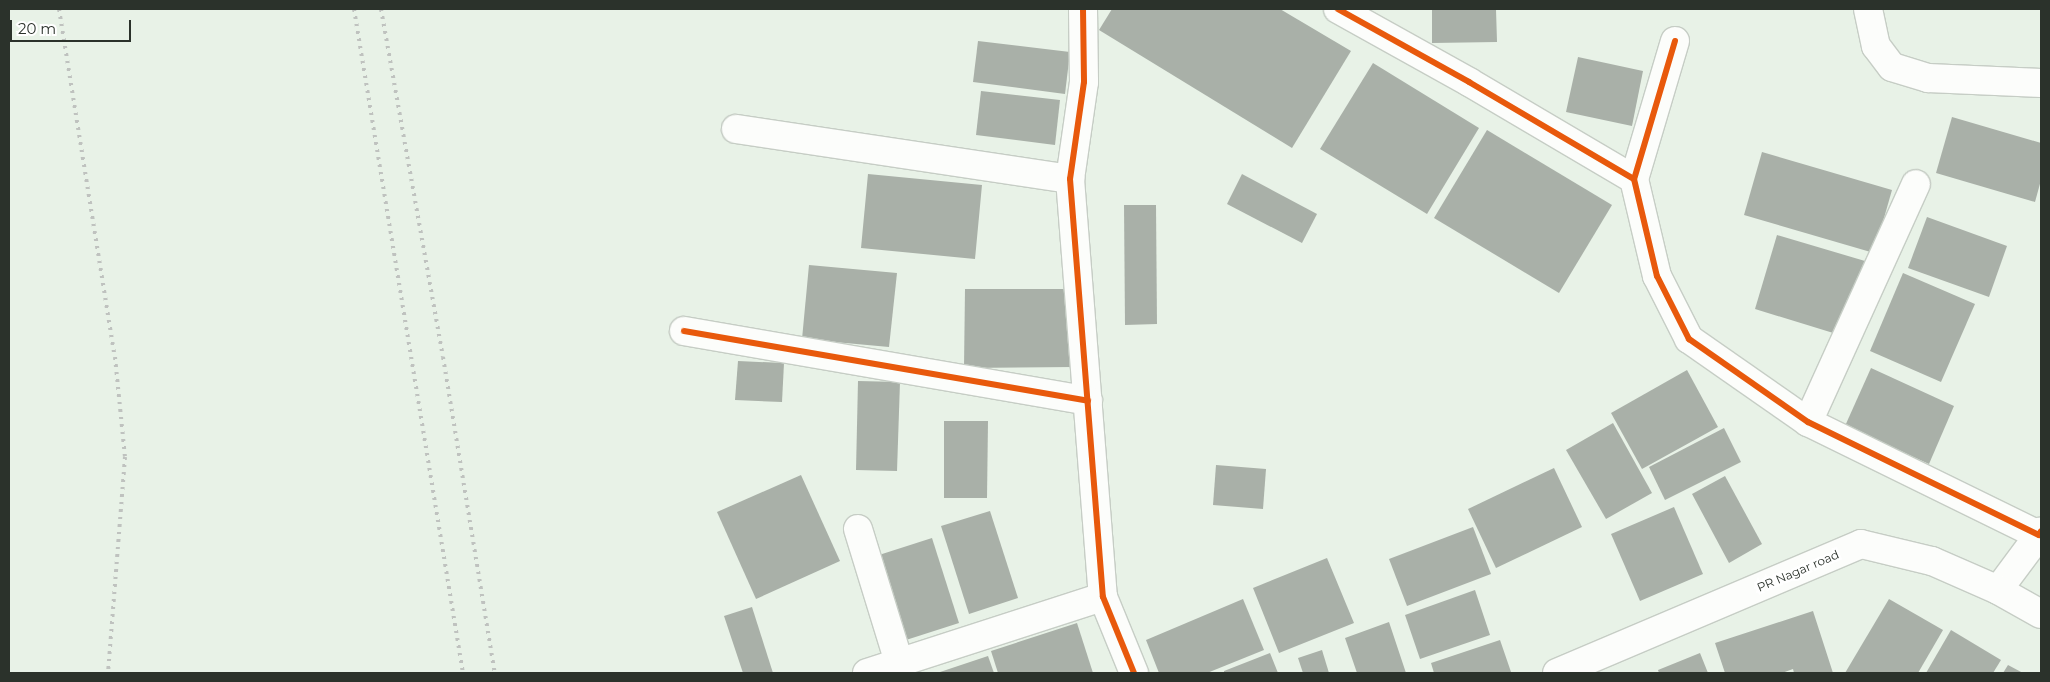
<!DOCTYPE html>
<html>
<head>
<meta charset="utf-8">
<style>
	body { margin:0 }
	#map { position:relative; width:2050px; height:682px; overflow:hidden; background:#e8f2e7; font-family:Montserrat,sans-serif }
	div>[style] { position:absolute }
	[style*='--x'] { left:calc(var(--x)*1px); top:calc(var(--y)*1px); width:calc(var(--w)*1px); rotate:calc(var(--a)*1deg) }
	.building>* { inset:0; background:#a9b0a8 }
	.roads { filter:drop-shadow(1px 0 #c6cdc5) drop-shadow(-1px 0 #c6cdc5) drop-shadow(0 1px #c6cdc5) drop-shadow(0 -1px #c6cdc5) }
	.minor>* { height:28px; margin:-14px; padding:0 14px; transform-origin:14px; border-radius:14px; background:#fcfdfb }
	.rail>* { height:4px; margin-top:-2px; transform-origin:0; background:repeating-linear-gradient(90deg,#bfc2bf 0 2.5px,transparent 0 7.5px) }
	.cycleway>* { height:6px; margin:-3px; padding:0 3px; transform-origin:3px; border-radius:3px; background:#e8590c }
	span { translate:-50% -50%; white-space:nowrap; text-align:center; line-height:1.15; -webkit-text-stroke:5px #fff; paint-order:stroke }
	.street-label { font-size:12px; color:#2b322b }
	.frame { position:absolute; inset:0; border:10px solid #2b322b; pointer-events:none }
	.scale { position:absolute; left:10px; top:20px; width:121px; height:22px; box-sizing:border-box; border:2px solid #2b322b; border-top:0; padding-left:6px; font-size:15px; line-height:18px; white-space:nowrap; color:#2b322b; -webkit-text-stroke:4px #fff; paint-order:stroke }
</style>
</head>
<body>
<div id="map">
	<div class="building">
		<div style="clip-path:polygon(1112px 9px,1280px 9px,1351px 51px,1292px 148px,1099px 30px)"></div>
		<div style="clip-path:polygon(1432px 9px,1496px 9px,1497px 42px,1432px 43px)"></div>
		<div style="clip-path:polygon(978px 41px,1070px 52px,1065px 94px,973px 82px)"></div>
		<div style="clip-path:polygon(1578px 57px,1643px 71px,1632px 126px,1566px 112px)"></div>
		<div style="clip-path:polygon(1373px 63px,1479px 128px,1427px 214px,1320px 149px)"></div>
		<div style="clip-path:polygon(981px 91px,1060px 100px,1055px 145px,976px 135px)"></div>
		<div style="clip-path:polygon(1952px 117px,2041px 143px,2041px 180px,2035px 202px,1936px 173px)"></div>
		<div style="clip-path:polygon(1487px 130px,1612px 205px,1559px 293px,1434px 218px)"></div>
		<div style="clip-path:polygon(1762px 152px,1892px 190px,1874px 253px,1744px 215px)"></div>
		<div style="clip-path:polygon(868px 174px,982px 185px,975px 259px,861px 248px)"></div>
		<div style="clip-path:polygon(1242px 174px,1317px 214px,1302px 243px,1227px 204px)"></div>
		<div style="clip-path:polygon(1124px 205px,1156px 205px,1157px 324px,1125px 325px)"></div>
		<div style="clip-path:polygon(1927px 217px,2007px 246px,1989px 297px,1908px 268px)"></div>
		<div style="clip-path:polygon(1777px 235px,1865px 261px,1843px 336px,1755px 309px)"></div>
		<div style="clip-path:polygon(809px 265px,897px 273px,889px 347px,802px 339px)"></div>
		<div style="clip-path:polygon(1903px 273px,1975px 304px,1941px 382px,1870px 351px)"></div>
		<div style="clip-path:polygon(965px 289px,1073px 289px,1073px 367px,964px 368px)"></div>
		<div style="clip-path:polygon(738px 361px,784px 363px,782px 402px,735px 400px)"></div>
		<div style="clip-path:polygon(1871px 368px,1954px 406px,1929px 464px,1845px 426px)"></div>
		<div style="clip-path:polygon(1687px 370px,1718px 427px,1642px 469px,1611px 413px)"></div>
		<div style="clip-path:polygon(858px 381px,900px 382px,897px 471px,856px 470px)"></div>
		<div style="clip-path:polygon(944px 421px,988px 421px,987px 498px,944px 498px)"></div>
		<div style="clip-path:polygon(1613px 423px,1652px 493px,1606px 519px,1566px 450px)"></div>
		<div style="clip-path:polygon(1724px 428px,1741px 462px,1665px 500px,1649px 467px)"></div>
		<div style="clip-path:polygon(1216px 465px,1266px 469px,1263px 509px,1213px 505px)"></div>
		<div style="clip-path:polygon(1554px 468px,1582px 527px,1496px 568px,1468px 509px)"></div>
		<div style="clip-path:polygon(801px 475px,840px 561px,756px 599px,717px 512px)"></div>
		<div style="clip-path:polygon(1725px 476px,1762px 544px,1729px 563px,1692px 494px)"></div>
		<div style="clip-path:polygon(1674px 507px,1703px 574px,1640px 601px,1611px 534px)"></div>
		<div style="clip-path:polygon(990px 511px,1018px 598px,969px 614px,941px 526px)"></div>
		<div style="clip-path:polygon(1473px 527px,1491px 574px,1407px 606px,1389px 559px)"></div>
		<div style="clip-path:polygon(932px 538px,959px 623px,906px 640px,879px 555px)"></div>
		<div style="clip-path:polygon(1327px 558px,1354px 623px,1279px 653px,1253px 588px)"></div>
		<div style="clip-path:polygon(1475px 590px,1490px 635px,1420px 659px,1405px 615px)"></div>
		<div style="clip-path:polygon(1243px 599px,1264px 650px,1207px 673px,1159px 673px,1146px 640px)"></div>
		<div style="clip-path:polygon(1889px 599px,1943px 630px,1918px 673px,1845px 673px)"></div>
		<div style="clip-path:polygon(752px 607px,773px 673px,743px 673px,724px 616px)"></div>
		<div style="clip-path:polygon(1813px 611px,1833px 673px,1794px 673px,1793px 669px,1782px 673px,1725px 673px,1715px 643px)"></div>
		<div style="clip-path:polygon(1389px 622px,1406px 673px,1357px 673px,1345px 638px)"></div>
		<div style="clip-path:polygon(1077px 623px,1093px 673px,998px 673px,991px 651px)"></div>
		<div style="clip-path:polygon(1951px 630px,2001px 660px,1993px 673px,1926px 673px)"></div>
		<div style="clip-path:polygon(1500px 640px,1511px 672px,1434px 673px,1431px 663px)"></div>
		<div style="clip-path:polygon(1322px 650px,1329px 673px,1303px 673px,1298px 658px)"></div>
		<div style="clip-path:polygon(1270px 653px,1278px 673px,1224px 673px,1224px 671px)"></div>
		<div style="clip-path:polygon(1700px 653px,1708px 673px,1659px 673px,1658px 670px)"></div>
		<div style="clip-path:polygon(988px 656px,994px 673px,937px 673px)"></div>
		<div style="clip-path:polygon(2008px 665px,2023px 673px,2003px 673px)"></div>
	</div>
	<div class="roads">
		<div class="minor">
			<div style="--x:1083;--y:9;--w:73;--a:89.2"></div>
			<div style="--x:1084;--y:82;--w:98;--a:98.2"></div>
			<div style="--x:1070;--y:179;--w:419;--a:85.5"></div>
			<div style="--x:1103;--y:597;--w:82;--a:67.8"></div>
			<div style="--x:1338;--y:9;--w:150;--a:29.1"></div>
			<div style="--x:1469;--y:82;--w:191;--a:30.5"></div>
			<div style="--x:1868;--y:9;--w:38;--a:78"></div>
			<div style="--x:1876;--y:46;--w:26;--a:53"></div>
			<div style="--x:1892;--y:67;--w:38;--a:17"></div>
			<div style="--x:1928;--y:78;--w:113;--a:2.5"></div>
			<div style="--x:1675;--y:41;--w:144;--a:106.5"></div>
			<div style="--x:1634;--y:179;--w:100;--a:76.7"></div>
			<div style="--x:1657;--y:276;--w:71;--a:63.1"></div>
			<div style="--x:1689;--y:339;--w:145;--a:34.9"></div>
			<div style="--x:1808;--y:422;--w:257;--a:26.1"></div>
			<div style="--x:2039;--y:535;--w:4;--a:-63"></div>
			<div style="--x:736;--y:129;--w:338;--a:8.5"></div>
			<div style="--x:684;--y:331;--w:410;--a:9.8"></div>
			<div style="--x:1808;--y:422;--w:261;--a:-65.6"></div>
			<div style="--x:858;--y:529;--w:139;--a:72.9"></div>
			<div style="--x:1998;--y:590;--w:69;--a:-53.3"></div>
			<div style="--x:2039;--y:535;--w:2;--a:27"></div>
			<div style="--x:867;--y:673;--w:248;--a:-17.9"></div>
			<div style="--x:1557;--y:673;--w:330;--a:-23"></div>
			<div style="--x:1861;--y:544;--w:73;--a:13.5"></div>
			<div style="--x:1932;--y:561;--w:72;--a:23.7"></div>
			<div style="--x:1998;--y:590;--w:49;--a:29.2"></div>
		</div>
	</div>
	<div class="rail">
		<div style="--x:59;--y:9;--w:352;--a:80.9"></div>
		<div style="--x:115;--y:357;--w:100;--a:84.3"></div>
		<div style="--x:125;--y:457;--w:217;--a:94.5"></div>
		<div style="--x:354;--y:9;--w:673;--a:80.68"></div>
		<div style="--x:381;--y:9;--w:353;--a:79.9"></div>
		<div style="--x:443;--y:357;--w:320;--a:80.7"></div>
	</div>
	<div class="cycleway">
		<div style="--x:1083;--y:9;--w:73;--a:89.2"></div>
		<div style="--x:1084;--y:82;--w:98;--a:98.2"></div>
		<div style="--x:1070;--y:179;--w:419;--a:85.5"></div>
		<div style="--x:1103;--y:597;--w:82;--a:67.8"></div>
		<div style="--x:1338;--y:9;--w:150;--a:29.1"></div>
		<div style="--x:1469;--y:82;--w:191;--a:30.5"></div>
		<div style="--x:1675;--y:41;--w:144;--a:106.5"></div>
		<div style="--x:1634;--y:179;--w:100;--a:76.7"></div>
		<div style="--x:1657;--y:276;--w:71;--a:63.1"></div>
		<div style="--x:1689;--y:339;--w:145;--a:34.9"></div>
		<div style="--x:1808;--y:422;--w:257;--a:26.1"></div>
		<div style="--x:2039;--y:535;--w:4;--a:-63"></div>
		<div style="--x:684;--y:331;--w:410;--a:9.8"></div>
	</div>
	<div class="street-label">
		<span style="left:1798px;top:571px;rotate:-23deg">PR Nagar road</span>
	</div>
	<div class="frame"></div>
	<div class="scale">20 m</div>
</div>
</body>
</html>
